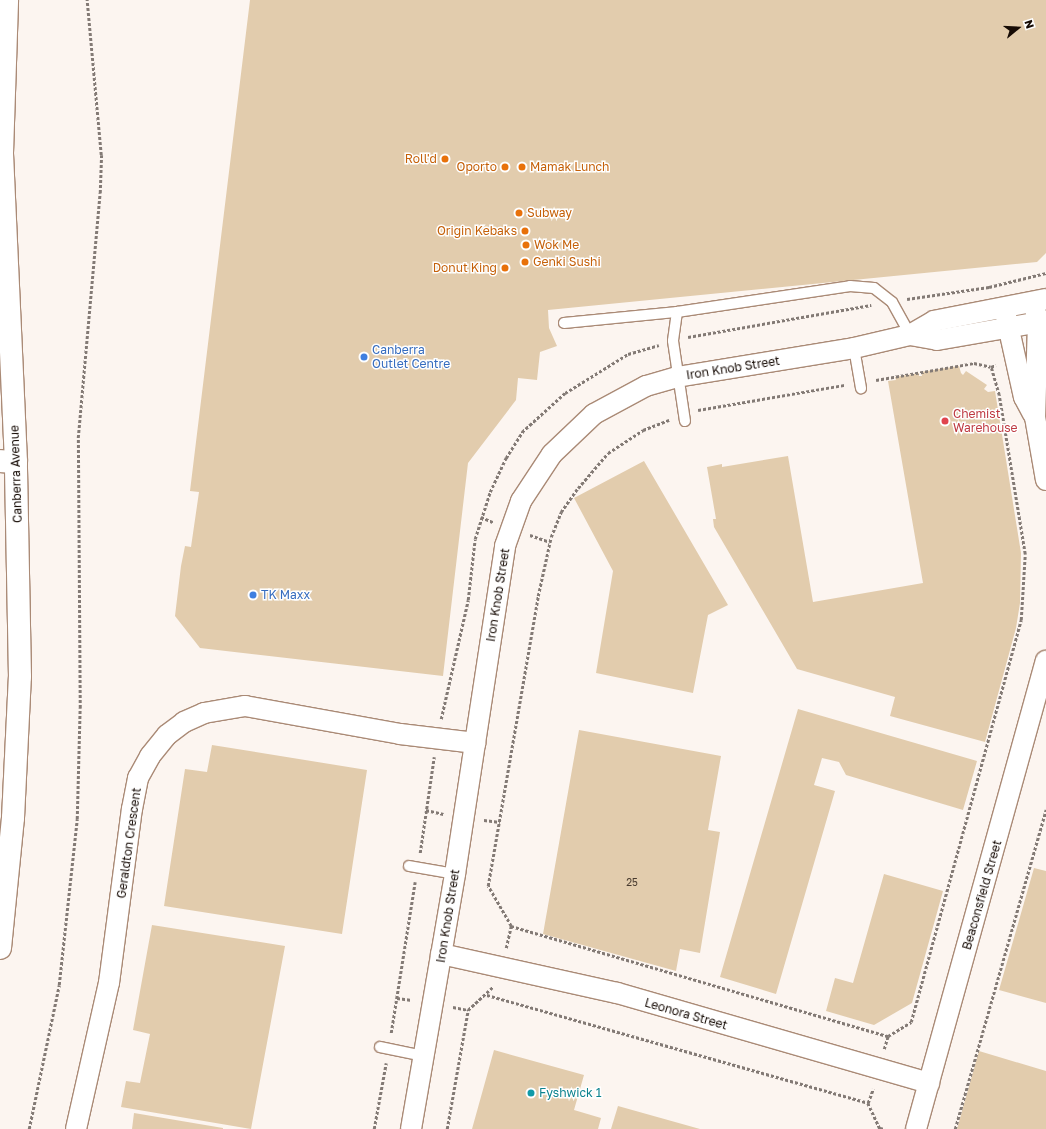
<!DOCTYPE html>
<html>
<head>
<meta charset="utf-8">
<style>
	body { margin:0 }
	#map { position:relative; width:1046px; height:1129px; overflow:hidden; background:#fcf5f0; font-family:"Golos Text",sans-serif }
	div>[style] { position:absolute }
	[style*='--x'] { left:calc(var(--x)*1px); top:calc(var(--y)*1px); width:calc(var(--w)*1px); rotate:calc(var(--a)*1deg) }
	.building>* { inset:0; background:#e2ccad }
	.path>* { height:2.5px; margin-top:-1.25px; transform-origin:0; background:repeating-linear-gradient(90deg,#837a75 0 3px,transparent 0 5px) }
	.roads { filter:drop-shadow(1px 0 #aa8a76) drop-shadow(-1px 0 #aa8a76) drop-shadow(0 1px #aa8a76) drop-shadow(0 -1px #aa8a76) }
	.service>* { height:10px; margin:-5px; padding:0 5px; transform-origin:5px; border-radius:5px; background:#fff }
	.minor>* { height:20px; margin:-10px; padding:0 10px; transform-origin:10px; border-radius:10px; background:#fff }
	.primary>* { height:22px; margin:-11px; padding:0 11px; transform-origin:11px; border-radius:11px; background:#fff }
	.trunk>* { height:22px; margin:-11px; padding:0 11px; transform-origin:11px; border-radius:11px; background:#fff }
	.dots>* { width:11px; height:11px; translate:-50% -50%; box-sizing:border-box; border:2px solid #fff; border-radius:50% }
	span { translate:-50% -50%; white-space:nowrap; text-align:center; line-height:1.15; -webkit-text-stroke:3px #fff; paint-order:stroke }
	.number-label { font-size:10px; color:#493b2f }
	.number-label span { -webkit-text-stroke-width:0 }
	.food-label { font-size:12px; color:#c56008 }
	.right { translate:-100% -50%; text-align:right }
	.left { translate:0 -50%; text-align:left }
	.shop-label { font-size:12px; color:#366cbe }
	.street-label { font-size:12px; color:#160b05 }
	.health-label { font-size:12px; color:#be3a42 }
	.culture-label { font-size:12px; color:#0d838f }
	.north { position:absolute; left:998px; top:8px; width:40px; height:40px; -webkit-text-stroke:3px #fff; paint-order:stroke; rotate:72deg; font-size:11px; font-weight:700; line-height:16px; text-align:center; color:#160b05 }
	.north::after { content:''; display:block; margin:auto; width:14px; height:18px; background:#160b05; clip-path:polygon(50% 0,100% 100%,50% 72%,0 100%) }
</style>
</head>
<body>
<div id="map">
	<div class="building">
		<div style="clip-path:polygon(250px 0,1046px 0,1046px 253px,1037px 262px,548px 310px,549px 328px,557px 346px,540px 352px,537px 380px,518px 378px,516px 400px,468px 463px,443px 676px,200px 648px,175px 616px,181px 566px,185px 546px,191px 547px,199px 492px,190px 491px)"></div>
		<div style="clip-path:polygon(959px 366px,961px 373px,963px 375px,966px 371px,987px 385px,984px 389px,988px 392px,995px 391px,1021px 553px,1020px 603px,1016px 628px,985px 742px,890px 716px,895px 697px,797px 669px,714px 527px,713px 519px,716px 519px,707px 467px,722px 464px,722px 467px,788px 456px,813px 602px,923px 583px,888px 381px,896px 380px,895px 377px,919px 373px,919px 376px,922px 376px,921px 372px)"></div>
		<div style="clip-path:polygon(644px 461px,728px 605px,708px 615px,693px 693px,596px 673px,613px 571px,574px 498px)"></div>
		<div style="clip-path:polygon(798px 709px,977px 761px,963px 810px,846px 775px,839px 762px,822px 758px,814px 785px,835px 791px,776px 994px,720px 977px)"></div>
		<div style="clip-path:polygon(579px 730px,721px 756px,708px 830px,720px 832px,700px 953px,680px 949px,676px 971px,543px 934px)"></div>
		<div style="clip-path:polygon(212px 745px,367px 770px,342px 934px,164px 906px,185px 769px,207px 772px)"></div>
		<div style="clip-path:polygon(1034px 868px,1046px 871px,1046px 1003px,999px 990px)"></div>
		<div style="clip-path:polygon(884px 874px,943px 891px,912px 1003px,874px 1025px,826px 1011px,835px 978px,853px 983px)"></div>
		<div style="clip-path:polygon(152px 925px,285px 946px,251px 1129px,121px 1107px,126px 1081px,140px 1083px,150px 1034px,133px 1030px)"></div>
		<div style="clip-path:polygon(494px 1050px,584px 1075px,574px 1110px,601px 1118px,598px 1129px,472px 1129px)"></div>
		<div style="clip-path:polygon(979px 1051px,1046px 1071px,1046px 1129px,957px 1129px)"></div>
		<div style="clip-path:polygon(618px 1106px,700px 1129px,611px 1129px)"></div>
		<div style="clip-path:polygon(134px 1113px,223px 1128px,223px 1129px,132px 1129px)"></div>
	</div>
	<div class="path">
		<div style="--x:907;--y:299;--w:83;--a:-8.3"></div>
		<div style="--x:989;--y:287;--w:59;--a:-13.8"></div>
		<div style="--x:688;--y:337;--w:186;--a:-9.9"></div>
		<div style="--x:876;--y:380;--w:99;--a:-9.8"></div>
		<div style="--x:974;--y:363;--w:17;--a:13"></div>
		<div style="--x:991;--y:367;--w:5;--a:-22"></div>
		<div style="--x:698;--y:410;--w:149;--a:-9.7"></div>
		<div style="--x:481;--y:517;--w:13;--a:23"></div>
		<div style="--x:530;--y:535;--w:21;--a:19"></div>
		<div style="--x:441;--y:719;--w:122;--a:-77.2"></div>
		<div style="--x:468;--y:600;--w:61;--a:-83.5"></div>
		<div style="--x:475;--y:539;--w:49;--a:-72.3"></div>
		<div style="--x:490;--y:492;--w:38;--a:-65"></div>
		<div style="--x:506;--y:458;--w:31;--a:-58"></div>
		<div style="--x:522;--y:432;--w:58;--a:-42.2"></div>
		<div style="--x:565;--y:393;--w:74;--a:-31.8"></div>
		<div style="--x:628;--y:354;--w:32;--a:-16"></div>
		<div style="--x:426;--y:810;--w:18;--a:13"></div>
		<div style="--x:484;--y:820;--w:16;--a:7"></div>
		<div style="--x:420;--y:853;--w:97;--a:-81.7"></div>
		<div style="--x:511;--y:926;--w:393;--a:16.3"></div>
		<div style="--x:506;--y:948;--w:23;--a:-77"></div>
		<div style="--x:511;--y:926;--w:46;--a:-119.9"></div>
		<div style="--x:488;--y:886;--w:294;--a:-80.2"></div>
		<div style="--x:538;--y:596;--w:60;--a:-77.6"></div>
		<div style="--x:551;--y:537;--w:27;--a:-68"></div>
		<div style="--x:561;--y:512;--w:29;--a:-55"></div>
		<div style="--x:578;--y:488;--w:46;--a:-49.4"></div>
		<div style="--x:608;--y:453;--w:42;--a:-33.3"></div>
		<div style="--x:643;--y:430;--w:28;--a:-21"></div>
		<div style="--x:487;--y:995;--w:396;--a:15.8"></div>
		<div style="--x:868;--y:1103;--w:29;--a:65"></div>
		<div style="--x:397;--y:998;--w:15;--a:8"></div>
		<div style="--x:453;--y:1007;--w:15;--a:11"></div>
		<div style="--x:391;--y:1033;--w:153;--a:-81"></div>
		<div style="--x:884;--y:1049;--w:14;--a:-73"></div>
		<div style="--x:888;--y:1036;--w:27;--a:-31"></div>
		<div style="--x:911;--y:1022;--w:417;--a:-74.7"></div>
		<div style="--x:1021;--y:620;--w:66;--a:-86.5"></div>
		<div style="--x:1025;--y:554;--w:161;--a:-99.3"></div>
		<div style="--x:999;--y:395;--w:29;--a:-106"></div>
		<div style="--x:868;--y:1103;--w:15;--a:-70"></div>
		<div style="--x:880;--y:1128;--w:5;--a:11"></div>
		<div style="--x:29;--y:1129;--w:147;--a:-78.2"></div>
		<div style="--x:59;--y:985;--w:167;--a:-83.8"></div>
		<div style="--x:77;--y:819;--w:111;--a:-88.5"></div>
		<div style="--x:80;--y:708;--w:270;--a:-90.4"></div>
		<div style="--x:78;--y:438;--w:246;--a:-84.9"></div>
		<div style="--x:100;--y:193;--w:38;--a:-88"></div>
		<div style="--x:101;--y:155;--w:156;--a:-95.2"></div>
		<div style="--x:374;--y:1129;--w:67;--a:-79.7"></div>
		<div style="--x:447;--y:1129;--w:121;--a:-80"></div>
		<div style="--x:468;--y:1010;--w:34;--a:-43"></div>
		<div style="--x:955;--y:1129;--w:332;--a:-74.1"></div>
	</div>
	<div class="roads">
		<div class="service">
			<div style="--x:677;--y:312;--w:29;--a:98"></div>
			<div style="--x:673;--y:341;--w:81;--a:81.5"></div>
			<div style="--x:564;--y:323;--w:114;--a:-5.6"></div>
			<div style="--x:677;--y:312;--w:175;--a:-8.5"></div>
			<div style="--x:850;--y:286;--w:24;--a:5"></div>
			<div style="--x:874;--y:288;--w:23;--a:38"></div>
			<div style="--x:892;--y:302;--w:38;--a:61"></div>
			<div style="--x:854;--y:348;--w:41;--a:80.1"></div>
			<div style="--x:409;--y:866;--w:47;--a:9.9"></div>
			<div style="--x:380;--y:1047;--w:45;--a:11.6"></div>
		</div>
		<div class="minor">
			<div style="--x:1034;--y:303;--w:20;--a:79"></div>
			<div style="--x:1038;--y:323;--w:94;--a:91.8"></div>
			<div style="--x:1035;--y:417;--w:64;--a:80.1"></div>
			<div style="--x:1006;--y:316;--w:83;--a:77.5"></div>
			<div style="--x:1024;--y:397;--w:19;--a:62"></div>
			<div style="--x:910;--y:335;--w:27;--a:10"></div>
			<div style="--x:937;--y:340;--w:111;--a:-9.9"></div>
			<div style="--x:441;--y:954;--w:180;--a:12.5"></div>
			<div style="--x:617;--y:993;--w:325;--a:16.1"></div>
			<div style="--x:76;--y:1129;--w:150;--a:-77.3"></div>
			<div style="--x:109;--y:983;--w:176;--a:-82.5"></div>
			<div style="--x:132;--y:809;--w:32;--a:-79"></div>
			<div style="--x:138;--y:778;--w:25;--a:-61"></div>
			<div style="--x:150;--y:756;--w:27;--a:-51"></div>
			<div style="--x:167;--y:735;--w:21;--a:-37"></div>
			<div style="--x:184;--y:722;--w:22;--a:-24"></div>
			<div style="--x:204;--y:713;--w:42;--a:-9.7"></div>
			<div style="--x:245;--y:706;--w:158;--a:10.2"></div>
			<div style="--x:400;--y:734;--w:76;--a:6.8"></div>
			<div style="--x:411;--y:1129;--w:259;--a:-80.2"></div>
			<div style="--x:455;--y:874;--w:332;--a:-81.3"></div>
			<div style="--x:505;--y:546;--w:48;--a:-70.4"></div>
			<div style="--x:521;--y:501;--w:56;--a:-56.6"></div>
			<div style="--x:552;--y:454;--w:58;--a:-43.6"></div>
			<div style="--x:594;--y:414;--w:59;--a:-28.3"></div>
			<div style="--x:646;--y:386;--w:32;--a:-16"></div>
			<div style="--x:677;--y:377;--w:179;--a:-9.3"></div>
			<div style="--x:854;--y:348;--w:57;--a:-13.1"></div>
			<div style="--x:910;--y:335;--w:28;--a:-30"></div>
			<div style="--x:934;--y:321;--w:114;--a:-11.1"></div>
			<div style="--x:916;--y:1129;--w:486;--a:-74.5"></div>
		</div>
		<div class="primary">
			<div style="--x:0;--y:461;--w:16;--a:4"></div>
		</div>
		<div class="trunk">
			<div style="--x:0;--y:948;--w:131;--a:-84.3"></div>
			<div style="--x:13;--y:818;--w:141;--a:-87.2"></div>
			<div style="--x:20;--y:677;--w:215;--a:-91.1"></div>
			<div style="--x:16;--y:462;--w:309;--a:-92.6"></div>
			<div style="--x:2;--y:153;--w:153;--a:-88.1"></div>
		</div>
	</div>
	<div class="dots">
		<div style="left:445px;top:159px;background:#e8710a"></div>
		<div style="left:505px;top:167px;background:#e8710a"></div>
		<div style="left:522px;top:167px;background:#e8710a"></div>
		<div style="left:519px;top:213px;background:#e8710a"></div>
		<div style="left:525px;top:231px;background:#e8710a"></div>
		<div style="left:526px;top:245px;background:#e8710a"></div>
		<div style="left:525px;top:262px;background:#e8710a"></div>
		<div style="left:505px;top:268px;background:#e8710a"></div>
		<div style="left:364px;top:357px;background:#3f7fe0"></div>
		<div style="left:945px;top:421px;background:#e0444e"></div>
		<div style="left:253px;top:595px;background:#3f7fe0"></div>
		<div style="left:531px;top:1093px;background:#0f9aa8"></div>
	</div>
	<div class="number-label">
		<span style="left:632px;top:883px">25</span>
	</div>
	<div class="food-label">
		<span class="right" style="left:437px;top:159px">Roll'd</span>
		<span class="right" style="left:497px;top:167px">Oporto</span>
		<span class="left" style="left:530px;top:167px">Mamak Lunch</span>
		<span class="left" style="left:527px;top:213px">Subway</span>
		<span class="right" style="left:517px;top:231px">Origin Kebaks</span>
		<span class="left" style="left:534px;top:245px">Wok Me</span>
		<span class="left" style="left:533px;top:262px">Genki Sushi</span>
		<span class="right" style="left:497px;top:268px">Donut King</span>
	</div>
	<div class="shop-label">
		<span class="left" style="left:372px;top:357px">Canberra<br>Outlet Centre</span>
		<span class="left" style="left:261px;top:595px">TK Maxx</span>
	</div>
	<div class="street-label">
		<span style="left:733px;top:368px;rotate:-9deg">Iron Knob Street</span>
		<span style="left:16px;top:474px;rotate:-92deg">Canberra Avenue</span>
		<span style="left:498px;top:595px;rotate:-81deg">Iron Knob Street</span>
		<span style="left:129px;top:843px;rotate:-82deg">Geraldton Crescent</span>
		<span style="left:982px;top:895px;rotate:-74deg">Beaconsfield Street</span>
		<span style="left:448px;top:916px;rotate:-81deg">Iron Knob Street</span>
		<span style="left:686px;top:1014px;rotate:16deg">Leonora Street</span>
	</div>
	<div class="health-label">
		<span class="left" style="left:953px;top:421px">Chemist<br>Warehouse</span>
	</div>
	<div class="culture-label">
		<span class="left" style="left:539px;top:1093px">Fyshwick 1</span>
	</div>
	<div class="north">N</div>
</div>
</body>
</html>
